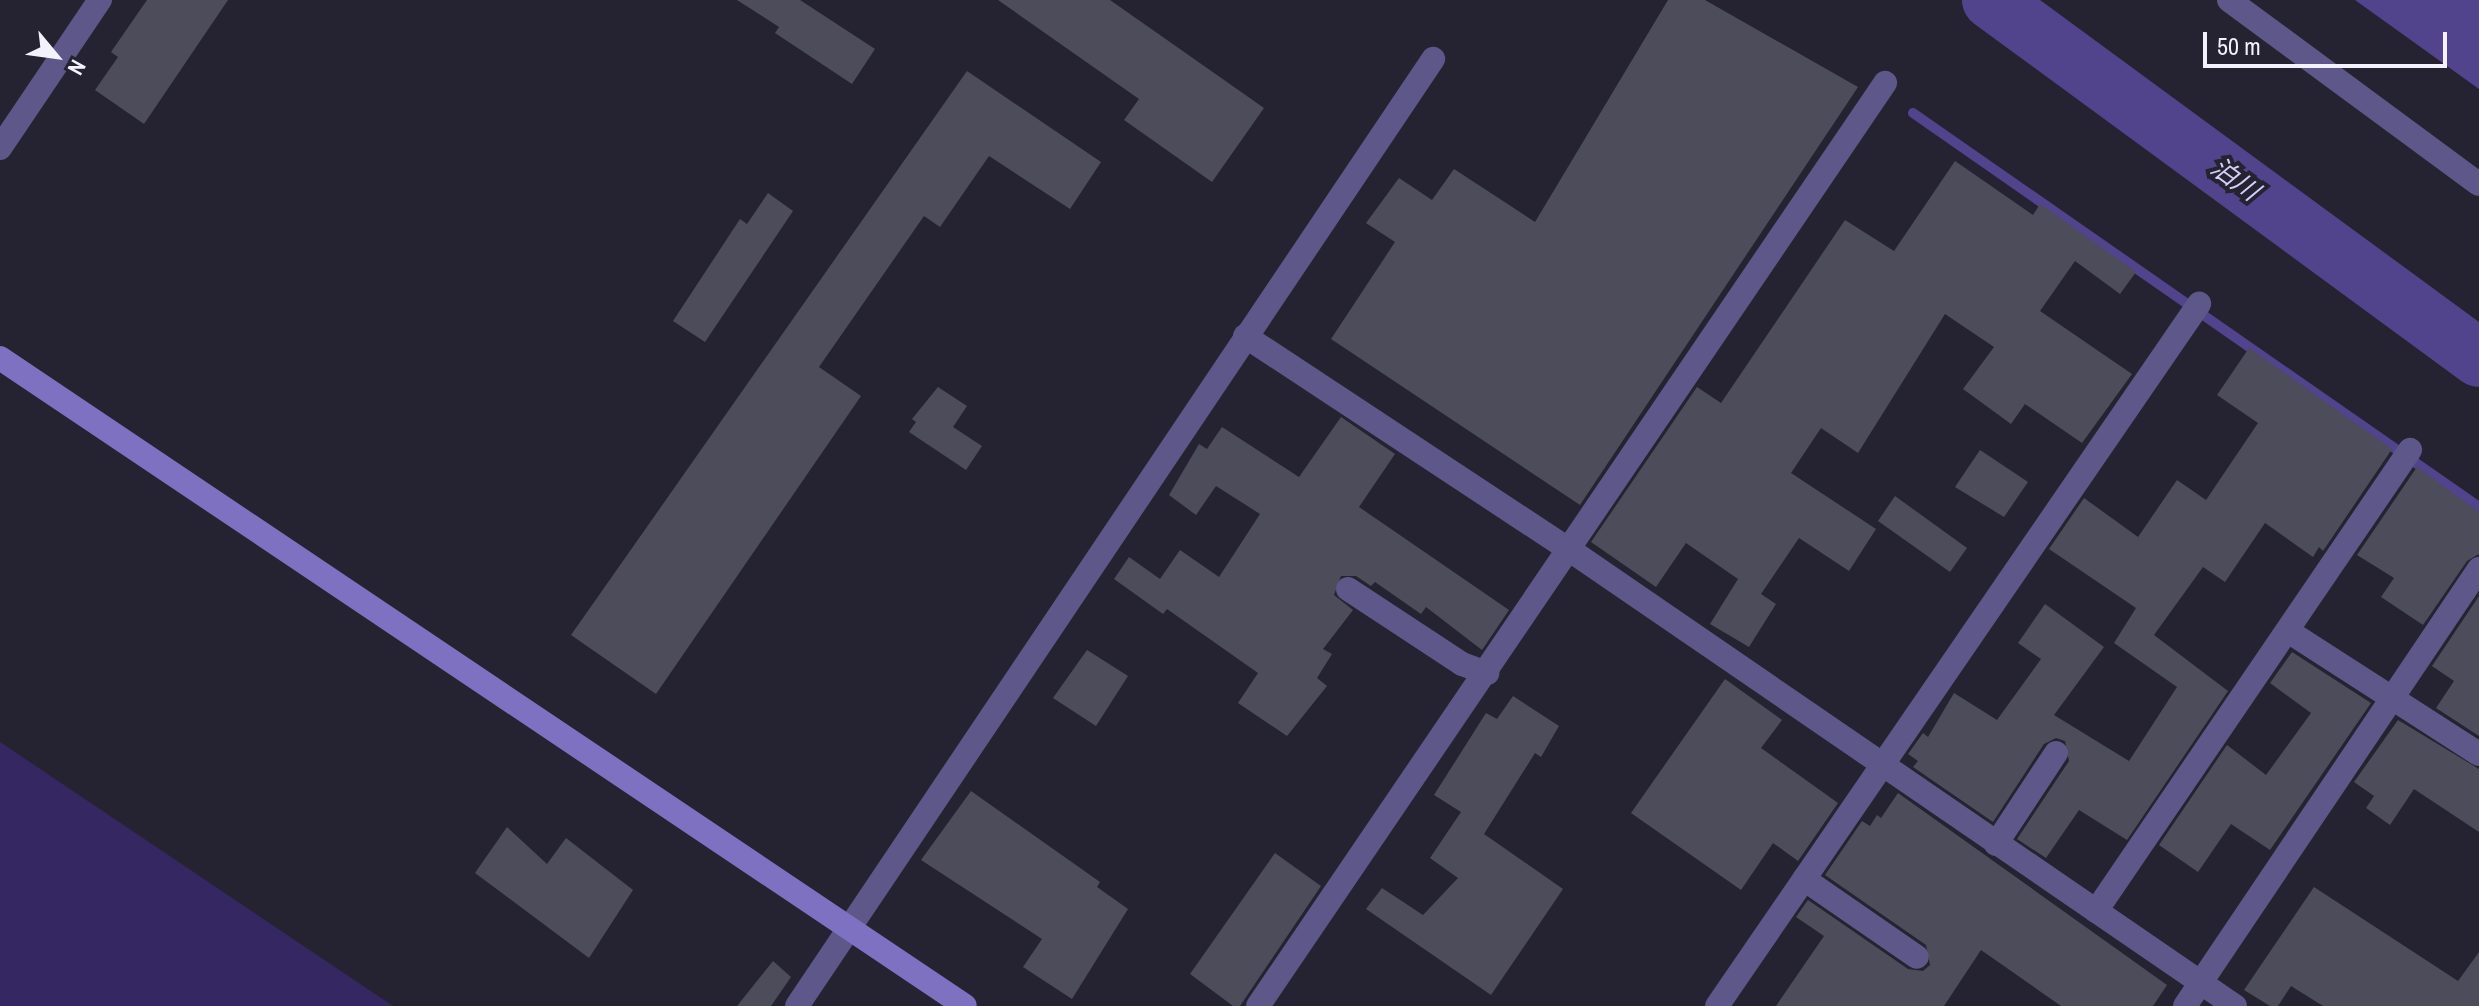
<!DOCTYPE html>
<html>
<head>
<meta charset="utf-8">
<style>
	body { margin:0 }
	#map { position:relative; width:2479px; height:1006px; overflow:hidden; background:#252331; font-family:"Archivo Narrow","Noto Sans JP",sans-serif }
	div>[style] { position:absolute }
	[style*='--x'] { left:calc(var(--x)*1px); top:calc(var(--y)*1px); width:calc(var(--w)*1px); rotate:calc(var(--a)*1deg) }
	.green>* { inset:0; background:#352862 }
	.water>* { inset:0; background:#52438d }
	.stream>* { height:10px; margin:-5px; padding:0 5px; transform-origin:5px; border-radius:5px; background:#52438d }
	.river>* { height:58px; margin:-29px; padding:0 29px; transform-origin:29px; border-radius:29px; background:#52438d }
	.building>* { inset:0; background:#4d4c5b }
	.street>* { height:24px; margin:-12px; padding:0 12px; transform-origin:12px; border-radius:12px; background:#5e5789 }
	.secondary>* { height:24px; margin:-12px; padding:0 12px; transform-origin:12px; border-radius:12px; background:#7f71c2 }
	span { translate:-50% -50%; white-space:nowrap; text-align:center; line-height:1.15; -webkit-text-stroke:8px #252331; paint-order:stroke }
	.water-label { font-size:26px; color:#d4d0fa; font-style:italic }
	.north { position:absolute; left:16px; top:16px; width:80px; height:80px; -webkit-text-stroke:6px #252331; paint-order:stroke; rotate:119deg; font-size:22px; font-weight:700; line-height:32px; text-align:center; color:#f3f2fc }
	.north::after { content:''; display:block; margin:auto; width:28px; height:36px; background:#f3f2fc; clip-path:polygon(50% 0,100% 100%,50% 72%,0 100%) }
	.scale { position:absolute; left:2203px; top:32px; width:244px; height:36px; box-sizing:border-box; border:4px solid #f3f2fc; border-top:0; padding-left:10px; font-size:24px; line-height:28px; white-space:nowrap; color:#f3f2fc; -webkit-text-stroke:6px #252331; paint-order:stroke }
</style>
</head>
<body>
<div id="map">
	<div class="green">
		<div style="clip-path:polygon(0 742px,393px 1006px,0 1006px)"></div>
	</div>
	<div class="water">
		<div style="clip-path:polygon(2355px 0,2479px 0,2479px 90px,2479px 89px)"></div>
	</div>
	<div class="stream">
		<div style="--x:1913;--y:113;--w:690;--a:34.84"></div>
	</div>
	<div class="river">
		<div style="--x:1991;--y:0;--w:605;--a:36.26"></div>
	</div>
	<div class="building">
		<div style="clip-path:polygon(147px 0,228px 0,144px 124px,95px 90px,118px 57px,111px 52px)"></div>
		<div style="clip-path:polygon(737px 0,800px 0,875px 49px,852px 84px,775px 33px,779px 27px)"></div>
		<div style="clip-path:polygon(998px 0,1110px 0,1264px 108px,1212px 182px,1124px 120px,1139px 99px)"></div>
		<div style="clip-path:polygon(1668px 0,1705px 0,1858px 87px,1580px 505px,1331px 339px,1395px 242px,1366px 223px,1399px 178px,1432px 200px,1454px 169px,1535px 222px)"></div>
		<div style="clip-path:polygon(967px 71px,1101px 162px,1070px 209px,989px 156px,940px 227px,924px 216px,819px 367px,861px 396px,656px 694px,571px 635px)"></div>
		<div style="clip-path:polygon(1955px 161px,2033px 215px,2040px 204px,2136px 272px,2120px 294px,2075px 261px,2040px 311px,2132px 374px,2082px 443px,2025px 404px,2011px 424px,1963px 389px,1994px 347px,1945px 314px,1858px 453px,1821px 428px,1791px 473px,1876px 529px,1849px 571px,1799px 538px,1761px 594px,1776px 604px,1749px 647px,1710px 624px,1738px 579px,1686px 543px,1656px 587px,1591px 542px,1697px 387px,1721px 403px,1845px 220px,1894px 251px)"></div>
		<div style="clip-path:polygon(768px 193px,793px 211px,705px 342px,673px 321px,740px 219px,747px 224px)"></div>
		<div style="clip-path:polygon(2249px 348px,2392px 449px,2323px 551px,2319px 547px,2313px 557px,2265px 523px,2225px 582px,2203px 567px,2154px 635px,2228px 691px,2127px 840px,2079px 810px,2046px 858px,2017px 839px,2069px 761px,2065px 741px,2056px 738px,2044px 744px,1993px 822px,1913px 767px,1918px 761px,1908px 754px,1923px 733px,1928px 737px,1954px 693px,1997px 720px,2041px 659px,2018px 643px,2045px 604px,2104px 647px,2054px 715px,2129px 761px,2177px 687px,2114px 643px,2136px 608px,2049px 549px,2084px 498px,2138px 537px,2177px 480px,2206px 500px,2258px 423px,2217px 395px)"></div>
		<div style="clip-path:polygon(938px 387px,967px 406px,953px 427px,982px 446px,966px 470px,909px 432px,916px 422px,912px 419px)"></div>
		<div style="clip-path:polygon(1341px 417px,1395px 454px,1359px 507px,1509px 610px,1482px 650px,1426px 607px,1421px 614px,1375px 582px,1371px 586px,1356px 576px,1341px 576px,1334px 595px,1353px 610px,1323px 649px,1332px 654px,1317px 678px,1327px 686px,1287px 736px,1238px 703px,1258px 673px,1167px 609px,1163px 614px,1114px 579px,1129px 557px,1160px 579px,1180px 550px,1219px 577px,1260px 514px,1216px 486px,1196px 515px,1169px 495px,1199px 444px,1207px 449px,1222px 427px,1299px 477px)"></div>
		<div style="clip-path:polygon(1980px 450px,2028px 482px,2004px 517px,1955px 487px)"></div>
		<div style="clip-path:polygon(2417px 467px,2479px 512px,2479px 554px,2467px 561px,2423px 625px,2381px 597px,2394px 578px,2357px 555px)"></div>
		<div style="clip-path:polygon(1895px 496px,1967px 548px,1950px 572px,1878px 521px)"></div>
		<div style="clip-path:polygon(2479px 596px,2479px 736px,2436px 708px,2454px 681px,2432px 666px)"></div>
		<div style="clip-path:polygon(1087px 650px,1128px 676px,1096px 726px,1053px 698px)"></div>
		<div style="clip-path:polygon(2292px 652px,2371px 703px,2270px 850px,2231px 824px,2198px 872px,2159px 845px,2227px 745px,2266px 775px,2311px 713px,2270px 683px)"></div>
		<div style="clip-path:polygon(1725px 679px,1782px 720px,1761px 748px,1838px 803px,1798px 861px,1773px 843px,1741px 890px,1631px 813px)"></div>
		<div style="clip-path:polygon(1513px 696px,1559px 726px,1541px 757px,1535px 753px,1484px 834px,1563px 889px,1491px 995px,1366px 909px,1382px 888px,1423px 915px,1458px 878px,1430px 858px,1461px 812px,1434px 795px,1486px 713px,1497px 719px)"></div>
		<div style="clip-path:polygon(2398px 720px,2479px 769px,2479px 832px,2414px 789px,2390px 825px,2366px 808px,2374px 796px,2354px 782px)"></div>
		<div style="clip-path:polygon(971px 791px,1100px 882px,1097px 887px,1128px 909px,1072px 999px,1023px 967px,1042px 939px,921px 860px)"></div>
		<div style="clip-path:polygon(1898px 793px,2167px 985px,2153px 1006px,2061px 1006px,1981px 950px,1944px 1006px,1776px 1006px,1824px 936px,1796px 917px,1808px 900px,1908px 969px,1923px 971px,1930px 965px,1926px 945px,1825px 875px,1862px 821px,1870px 826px,1877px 815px,1881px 818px)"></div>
		<div style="clip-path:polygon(507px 827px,547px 864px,566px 838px,633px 890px,589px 958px,475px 873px)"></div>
		<div style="clip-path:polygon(1275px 853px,1321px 886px,1240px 1006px,1233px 1006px,1190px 974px)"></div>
		<div style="clip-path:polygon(2314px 887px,2458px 981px,2479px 952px,2479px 1006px,2323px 1006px,2291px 986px,2278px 1006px,2270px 1006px,2244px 990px)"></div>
		<div style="clip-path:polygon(773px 961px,791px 977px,771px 1006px,737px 1006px)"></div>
	</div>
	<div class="street">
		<div style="--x:2229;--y:0;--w:310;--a:36.4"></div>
		<div style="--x:0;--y:148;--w:179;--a:-56"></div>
		<div style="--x:1245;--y:336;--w:386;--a:33.4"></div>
		<div style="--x:1567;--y:548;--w:810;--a:34.44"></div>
		<div style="--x:1348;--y:589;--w:136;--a:33.3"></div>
		<div style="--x:1462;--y:664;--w:27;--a:20"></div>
		<div style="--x:2288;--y:631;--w:227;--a:32.8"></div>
		<div style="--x:1996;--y:844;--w:109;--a:-56.6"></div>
		<div style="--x:1804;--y:879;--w:137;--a:34.6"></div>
		<div style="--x:2096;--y:911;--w:558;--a:-55.74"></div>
		<div style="--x:797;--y:1006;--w:1141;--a:-56.11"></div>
		<div style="--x:1258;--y:1006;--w:1116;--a:-55.81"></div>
		<div style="--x:1717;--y:1006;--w:852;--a:-55.53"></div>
		<div style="--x:2185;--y:1006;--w:527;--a:-56.07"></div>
	</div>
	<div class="secondary">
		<div style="--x:0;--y:358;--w:1162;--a:33.88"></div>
	</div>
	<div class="water-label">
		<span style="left:2235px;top:179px;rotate:36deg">泊川</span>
	</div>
	<div class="north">N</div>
	<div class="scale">50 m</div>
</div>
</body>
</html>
